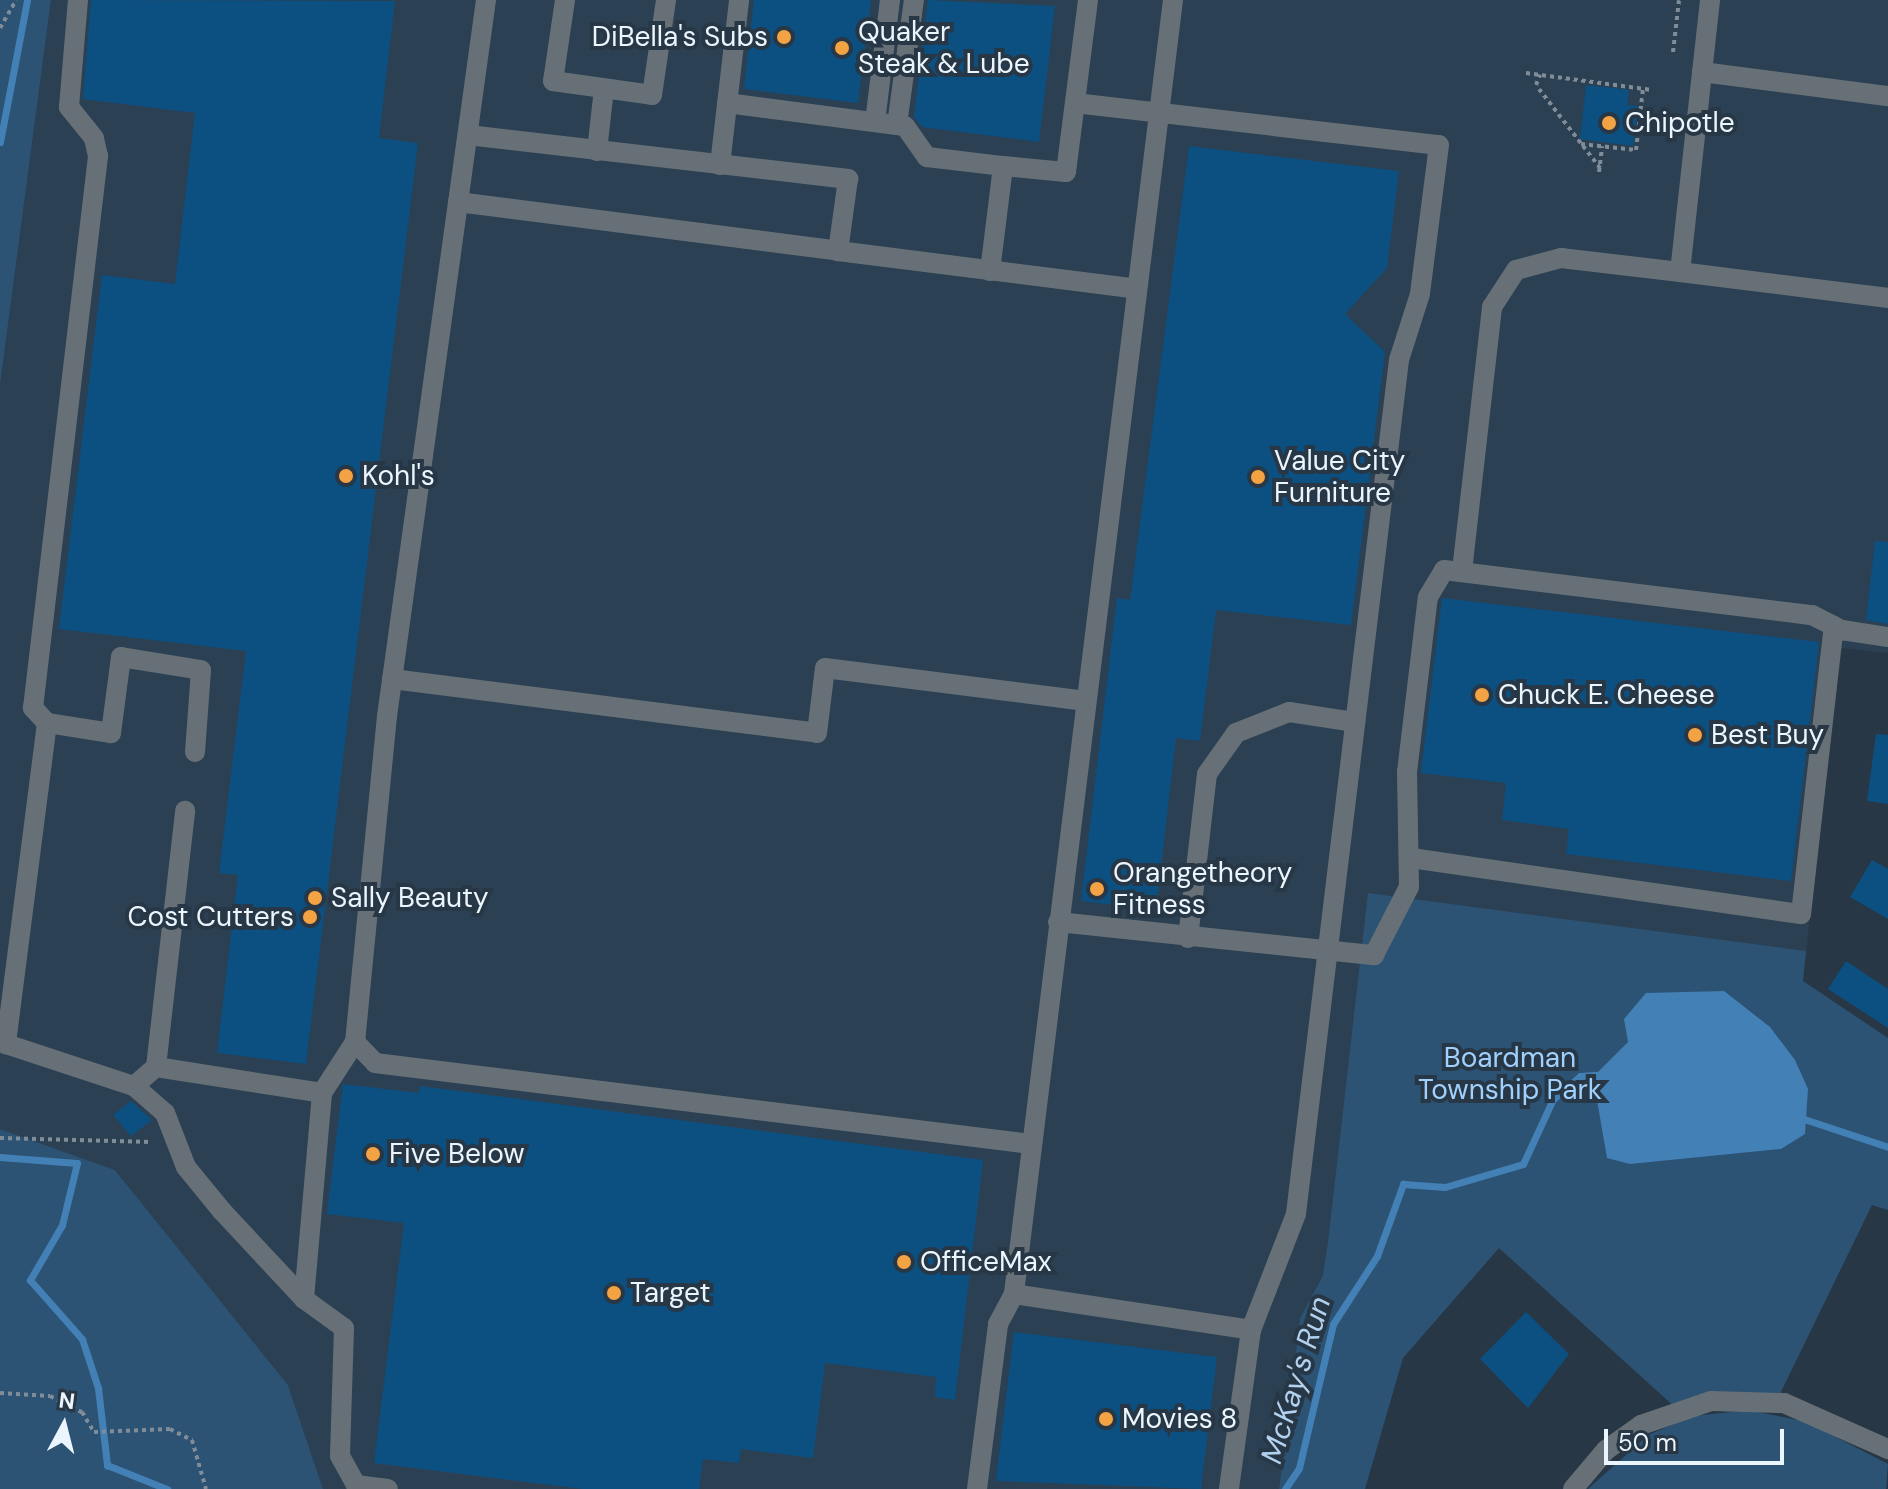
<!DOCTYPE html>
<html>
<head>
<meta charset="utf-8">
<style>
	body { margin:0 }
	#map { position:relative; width:1888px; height:1489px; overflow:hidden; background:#283745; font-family:"DM Sans",sans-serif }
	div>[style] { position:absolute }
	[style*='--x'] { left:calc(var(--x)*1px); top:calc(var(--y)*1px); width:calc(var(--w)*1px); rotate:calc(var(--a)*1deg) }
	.built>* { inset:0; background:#2b4053 }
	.green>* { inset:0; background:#2c5274 }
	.water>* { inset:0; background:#4380b5 }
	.stream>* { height:7px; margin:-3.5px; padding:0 3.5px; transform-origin:3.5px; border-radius:3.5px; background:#4380b5 }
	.building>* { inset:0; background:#0c5082 }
	.path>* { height:4px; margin-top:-2px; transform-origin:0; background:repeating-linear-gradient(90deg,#808d99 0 4px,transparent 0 8px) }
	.minor>* { height:20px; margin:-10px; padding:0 10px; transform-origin:10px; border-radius:10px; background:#687077 }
	.dots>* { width:22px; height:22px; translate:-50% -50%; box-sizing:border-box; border:4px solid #283745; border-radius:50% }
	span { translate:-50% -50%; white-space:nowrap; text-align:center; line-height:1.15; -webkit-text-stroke:8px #283745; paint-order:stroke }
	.poi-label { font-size:28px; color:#ebf5fe }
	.left { translate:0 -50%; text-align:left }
	.right { translate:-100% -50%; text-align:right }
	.park-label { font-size:28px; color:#a0d0fd }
	.water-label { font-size:30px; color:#b2d1ef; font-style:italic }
	.north { position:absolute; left:24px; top:1385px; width:80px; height:80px; -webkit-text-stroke:6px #283745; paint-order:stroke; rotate:7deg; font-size:22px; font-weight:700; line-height:32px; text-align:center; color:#ebf5fe }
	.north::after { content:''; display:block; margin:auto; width:28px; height:36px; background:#ebf5fe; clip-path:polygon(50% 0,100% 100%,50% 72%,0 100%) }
	.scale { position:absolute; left:1604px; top:1429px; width:180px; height:36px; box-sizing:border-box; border:4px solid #ebf5fe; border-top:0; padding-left:10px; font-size:24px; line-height:28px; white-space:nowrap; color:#ebf5fe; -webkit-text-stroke:6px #283745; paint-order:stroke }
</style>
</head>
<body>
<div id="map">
	<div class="built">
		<div style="clip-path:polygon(51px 0,1888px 0,1888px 653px,1841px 648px,1805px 961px,1418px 913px,1384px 1157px,1300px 1318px,1279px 1489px,323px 1489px,288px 1385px,115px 1170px,0 1129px,0 385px)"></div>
	</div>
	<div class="green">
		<div style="clip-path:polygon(0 0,51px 0,0 385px)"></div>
		<div style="clip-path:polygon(1368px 893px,1806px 951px,1803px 981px,1888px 1038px,1888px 1210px,1872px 1205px,1776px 1402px,1677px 1409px,1499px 1248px,1403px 1358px,1365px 1489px,1279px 1489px,1300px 1318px,1323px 1275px,1328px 1242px)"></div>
		<div style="clip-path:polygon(0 1129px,115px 1170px,288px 1385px,323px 1489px,0 1489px)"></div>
		<div style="clip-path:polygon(1749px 1410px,1807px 1422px,1888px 1464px,1886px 1489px,1588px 1489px,1648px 1435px,1694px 1416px)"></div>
	</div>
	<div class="water">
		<div style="clip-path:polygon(1724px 991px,1770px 1027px,1795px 1060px,1808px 1089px,1805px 1134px,1781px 1149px,1630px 1164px,1607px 1158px,1593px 1077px,1628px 1042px,1624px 1019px,1646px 993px)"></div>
	</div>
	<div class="stream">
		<div style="--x:0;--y:142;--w:145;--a:-79.2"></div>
		<div style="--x:1798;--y:1117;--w:95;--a:18.4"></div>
		<div style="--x:0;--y:1157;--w:77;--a:4.5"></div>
		<div style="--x:77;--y:1163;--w:64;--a:103.6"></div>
		<div style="--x:62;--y:1225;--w:64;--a:120.2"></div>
		<div style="--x:30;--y:1280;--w:79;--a:48.6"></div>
		<div style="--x:82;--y:1339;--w:52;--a:71.9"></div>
		<div style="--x:98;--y:1388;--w:78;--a:83.3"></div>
		<div style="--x:107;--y:1465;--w:65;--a:21.8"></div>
		<div style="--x:1285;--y:1489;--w:25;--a:-56"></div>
		<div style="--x:1299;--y:1468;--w:148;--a:-76.7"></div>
		<div style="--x:1333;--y:1324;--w:81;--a:-57.1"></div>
		<div style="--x:1377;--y:1256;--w:77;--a:-70.1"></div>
		<div style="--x:1403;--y:1184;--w:42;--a:4.1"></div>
		<div style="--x:1445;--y:1187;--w:81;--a:-16.4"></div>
		<div style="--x:1523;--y:1164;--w:72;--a:-65.2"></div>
		<div style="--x:1553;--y:1099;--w:35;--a:-40"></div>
		<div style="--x:1580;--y:1076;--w:27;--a:-4"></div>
	</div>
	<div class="building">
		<div style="clip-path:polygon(91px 0,395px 1px,379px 138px,418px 143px,306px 1064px,217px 1053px,238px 875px,219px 873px,246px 651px,59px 629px,102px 275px,175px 284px,195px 113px,83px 99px)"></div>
		<div style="clip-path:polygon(754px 0,871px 0,858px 103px,744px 89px)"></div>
		<div style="clip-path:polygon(928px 0,1055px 6px,1039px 142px,922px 127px,914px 117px)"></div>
		<div style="clip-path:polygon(1586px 85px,1629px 90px,1627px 105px,1638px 106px,1633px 146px,1580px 139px)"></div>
		<div style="clip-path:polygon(1189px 146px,1399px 171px,1387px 268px,1345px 314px,1385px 352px,1351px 625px,1216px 610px,1200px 741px,1176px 738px,1156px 910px,1081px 901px,1117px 598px,1130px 600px)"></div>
		<div style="clip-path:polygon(1875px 541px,1888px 542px,1888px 624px,1866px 620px)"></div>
		<div style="clip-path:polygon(1442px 598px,1819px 642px,1791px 881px,1566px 854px,1569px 829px,1502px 820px,1506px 783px,1421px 773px)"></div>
		<div style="clip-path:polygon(1876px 734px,1888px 735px,1888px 804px,1867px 801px)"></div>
		<div style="clip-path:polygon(1872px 860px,1888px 869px,1888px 919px,1850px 897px)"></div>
		<div style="clip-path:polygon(1846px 961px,1888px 989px,1888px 1028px,1828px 989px)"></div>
		<div style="clip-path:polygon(343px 1084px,419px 1093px,420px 1086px,983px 1160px,955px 1400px,935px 1397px,936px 1377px,825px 1363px,813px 1458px,741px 1449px,739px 1463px,703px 1459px,699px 1489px,583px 1489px,374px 1463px,404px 1223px,327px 1214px)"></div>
		<div style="clip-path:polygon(131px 1101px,152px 1120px,131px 1136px,113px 1115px)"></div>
		<div style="clip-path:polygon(1526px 1312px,1569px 1354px,1528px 1408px,1480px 1359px)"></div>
		<div style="clip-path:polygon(1014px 1332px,1217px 1357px,1201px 1489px,996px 1481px)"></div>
	</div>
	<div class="path">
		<div style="--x:0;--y:28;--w:32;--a:-60"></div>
		<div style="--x:1673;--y:52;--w:52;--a:-83.4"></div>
		<div style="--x:1526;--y:73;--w:127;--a:7.7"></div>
		<div style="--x:1536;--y:85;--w:11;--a:-68"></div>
		<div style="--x:1539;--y:89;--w:100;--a:52.3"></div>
		<div style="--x:1581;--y:144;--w:55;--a:6.2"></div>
		<div style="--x:1636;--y:150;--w:61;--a:-83.5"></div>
		<div style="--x:1599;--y:172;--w:26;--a:-83"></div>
		<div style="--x:0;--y:1138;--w:152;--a:1.5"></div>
		<div style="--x:0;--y:1393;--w:50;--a:3.4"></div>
		<div style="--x:50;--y:1396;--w:36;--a:27"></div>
		<div style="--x:82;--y:1412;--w:23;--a:59"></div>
		<div style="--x:94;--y:1432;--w:76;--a:-2.3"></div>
		<div style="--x:170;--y:1429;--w:25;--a:27"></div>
		<div style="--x:192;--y:1440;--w:51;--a:74.1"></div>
	</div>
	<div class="minor">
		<div style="--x:486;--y:0;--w:723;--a:97.87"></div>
		<div style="--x:387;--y:716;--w:328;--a:95.6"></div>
		<div style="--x:355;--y:1042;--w:29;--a:46"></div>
		<div style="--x:375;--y:1063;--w:661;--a:7.04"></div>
		<div style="--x:565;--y:0;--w:82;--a:98.4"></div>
		<div style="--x:553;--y:81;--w:100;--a:8"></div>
		<div style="--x:652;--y:95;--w:96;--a:-81.6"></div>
		<div style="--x:1173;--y:0;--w:1304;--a:97.01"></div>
		<div style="--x:1014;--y:1294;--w:240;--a:8.6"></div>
		<div style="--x:1702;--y:72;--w:188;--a:7.4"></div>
		<div style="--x:727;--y:103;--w:179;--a:7.4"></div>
		<div style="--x:905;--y:126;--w:38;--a:55"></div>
		<div style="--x:927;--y:157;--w:77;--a:6.8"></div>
		<div style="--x:1075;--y:103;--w:366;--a:6.6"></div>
		<div style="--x:1439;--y:145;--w:150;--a:97.3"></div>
		<div style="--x:1420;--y:294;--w:69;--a:107.7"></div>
		<div style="--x:1399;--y:360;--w:860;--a:96.88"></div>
		<div style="--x:1296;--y:1214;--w:124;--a:111.2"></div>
		<div style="--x:1251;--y:1330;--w:161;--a:97.9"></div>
		<div style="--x:875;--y:122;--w:123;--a:-83"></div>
		<div style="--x:897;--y:125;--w:126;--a:-82.3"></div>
		<div style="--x:468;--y:135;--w:383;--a:6.6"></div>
		<div style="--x:848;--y:179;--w:73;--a:97.9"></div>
		<div style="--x:838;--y:251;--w:301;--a:7.2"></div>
		<div style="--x:597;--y:151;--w:62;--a:-83.6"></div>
		<div style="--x:720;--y:165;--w:166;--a:-83.4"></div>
		<div style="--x:458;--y:202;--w:383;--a:7.3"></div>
		<div style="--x:990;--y:271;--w:106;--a:-82.9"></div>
		<div style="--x:1003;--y:166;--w:63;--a:5.4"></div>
		<div style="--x:1066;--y:172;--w:173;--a:-82.7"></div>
		<div style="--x:1680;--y:272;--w:210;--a:7.1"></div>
		<div style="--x:1462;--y:571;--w:266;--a:-83.5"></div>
		<div style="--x:1492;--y:307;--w:44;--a:-57"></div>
		<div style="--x:1516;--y:270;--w:47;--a:-14.9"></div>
		<div style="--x:1561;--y:258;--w:120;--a:6.7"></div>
		<div style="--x:1680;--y:272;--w:274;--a:-83.7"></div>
		<div style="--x:392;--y:679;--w:428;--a:7.2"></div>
		<div style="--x:817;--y:733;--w:65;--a:-83"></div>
		<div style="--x:825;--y:668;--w:263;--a:7.2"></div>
		<div style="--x:47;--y:723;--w:21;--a:-133"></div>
		<div style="--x:33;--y:708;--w:556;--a:-83.28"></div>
		<div style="--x:98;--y:156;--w:18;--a:-103"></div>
		<div style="--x:94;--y:138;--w:40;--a:-129"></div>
		<div style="--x:69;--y:107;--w:107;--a:-85.2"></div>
		<div style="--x:195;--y:752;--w:82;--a:-85.8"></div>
		<div style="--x:201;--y:670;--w:81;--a:-170.8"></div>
		<div style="--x:121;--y:657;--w:77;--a:97.5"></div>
		<div style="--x:111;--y:733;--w:65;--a:-171.1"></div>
		<div style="--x:47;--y:723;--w:324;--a:97.3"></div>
		<div style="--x:6;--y:1044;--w:135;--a:18.2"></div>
		<div style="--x:134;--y:1086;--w:29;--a:-41"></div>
		<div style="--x:156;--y:1067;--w:168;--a:8.9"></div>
		<div style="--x:322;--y:1093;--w:61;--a:-57.1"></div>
		<div style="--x:1411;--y:858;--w:394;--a:8.2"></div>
		<div style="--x:1801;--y:914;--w:290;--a:-83.5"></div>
		<div style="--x:1058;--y:922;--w:318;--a:6"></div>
		<div style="--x:1374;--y:955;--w:76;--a:-62.8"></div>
		<div style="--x:1409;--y:887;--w:115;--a:-91"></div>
		<div style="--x:1407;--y:772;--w:176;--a:-83.2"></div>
		<div style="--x:1428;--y:597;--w:31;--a:-59"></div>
		<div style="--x:1444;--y:570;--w:371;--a:7"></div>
		<div style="--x:1812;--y:615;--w:34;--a:27"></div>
		<div style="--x:1842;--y:630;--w:47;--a:8.7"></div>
		<div style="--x:1188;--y:938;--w:165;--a:-83.4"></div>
		<div style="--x:1207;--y:774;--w:50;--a:-54.7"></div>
		<div style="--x:1236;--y:733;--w:57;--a:-21.6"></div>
		<div style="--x:1289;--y:712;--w:67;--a:8.6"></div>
		<div style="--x:156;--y:1067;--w:258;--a:-83.5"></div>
		<div style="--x:134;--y:1086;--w:41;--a:41.1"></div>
		<div style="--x:165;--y:1113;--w:58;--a:68.7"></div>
		<div style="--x:186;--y:1167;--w:57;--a:50.7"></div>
		<div style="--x:222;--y:1211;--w:120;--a:47"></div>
		<div style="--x:304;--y:1299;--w:49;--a:35.9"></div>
		<div style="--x:344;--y:1328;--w:128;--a:91.8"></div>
		<div style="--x:340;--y:1456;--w:33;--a:61"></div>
		<div style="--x:356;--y:1485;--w:32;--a:7"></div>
		<div style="--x:304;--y:1299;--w:207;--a:-85"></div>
		<div style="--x:977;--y:1489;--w:166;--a:-82.7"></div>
		<div style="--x:998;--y:1324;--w:34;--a:-62"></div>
		<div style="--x:1573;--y:1489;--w:51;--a:-49.8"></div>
		<div style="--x:1606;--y:1450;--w:43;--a:-35.5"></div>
		<div style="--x:1641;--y:1425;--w:74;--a:-18.9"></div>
		<div style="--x:1711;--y:1401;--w:73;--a:1.6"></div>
		<div style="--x:1784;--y:1403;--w:114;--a:23.9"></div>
	</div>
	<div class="dots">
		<div style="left:784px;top:37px;background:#f4a344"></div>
		<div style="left:842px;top:48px;background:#f4a344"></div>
		<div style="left:1609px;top:123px;background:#f4a344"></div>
		<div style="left:346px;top:476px;background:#f4a344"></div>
		<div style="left:1258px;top:477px;background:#f4a344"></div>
		<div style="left:1482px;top:695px;background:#f4a344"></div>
		<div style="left:1695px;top:735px;background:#f4a344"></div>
		<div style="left:1097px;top:889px;background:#f4a344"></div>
		<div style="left:315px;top:898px;background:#f4a344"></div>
		<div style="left:310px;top:917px;background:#f4a344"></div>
		<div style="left:373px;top:1154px;background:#f4a344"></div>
		<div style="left:904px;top:1262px;background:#f4a344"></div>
		<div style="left:614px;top:1293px;background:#f4a344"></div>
		<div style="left:1106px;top:1419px;background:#f4a344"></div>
	</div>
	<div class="poi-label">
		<span class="left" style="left:858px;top:48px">Quaker<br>Steak &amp; Lube</span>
		<span class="right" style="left:768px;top:37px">DiBella's Subs</span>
		<span class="left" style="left:1625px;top:123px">Chipotle</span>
		<span class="left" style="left:1274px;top:477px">Value City<br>Furniture</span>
		<span class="left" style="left:362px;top:476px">Kohl's</span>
		<span class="left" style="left:1498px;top:695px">Chuck E. Cheese</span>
		<span class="left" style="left:1711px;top:735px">Best Buy</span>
		<span class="left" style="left:1113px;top:889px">Orangetheory<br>Fitness</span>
		<span class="left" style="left:331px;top:898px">Sally Beauty</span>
		<span class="right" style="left:294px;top:917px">Cost Cutters</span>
		<span class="left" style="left:389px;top:1154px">Five Below</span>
		<span class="left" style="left:920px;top:1262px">OfficeMax</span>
		<span class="left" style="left:630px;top:1293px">Target</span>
		<span class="left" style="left:1122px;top:1419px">Movies 8</span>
	</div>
	<div class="park-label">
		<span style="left:1510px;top:1074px">Boardman<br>Township Park</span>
	</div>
	<div class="water-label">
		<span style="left:1296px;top:1380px;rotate:-73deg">McKay's Run</span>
	</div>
	<div class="north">N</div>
	<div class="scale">50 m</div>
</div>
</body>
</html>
